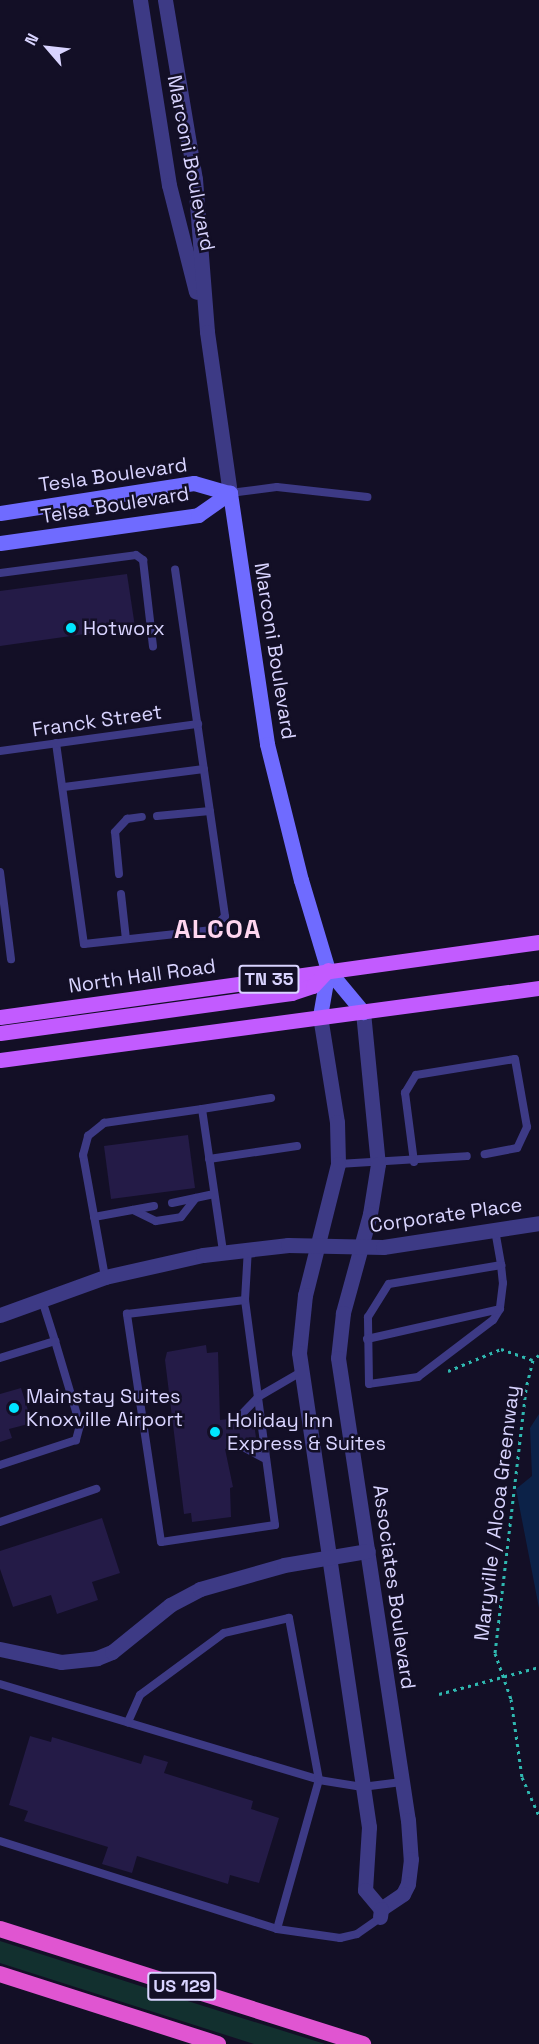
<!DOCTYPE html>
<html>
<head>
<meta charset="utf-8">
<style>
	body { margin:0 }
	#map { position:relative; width:539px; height:2044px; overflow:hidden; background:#130f26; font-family:"Space Grotesk",sans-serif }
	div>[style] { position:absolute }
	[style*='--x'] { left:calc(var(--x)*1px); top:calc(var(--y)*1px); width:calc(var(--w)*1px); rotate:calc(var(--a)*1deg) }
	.green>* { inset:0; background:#12302f }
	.water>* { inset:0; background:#0c2248 }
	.building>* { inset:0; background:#241b47 }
	.path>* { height:3px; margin-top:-1.5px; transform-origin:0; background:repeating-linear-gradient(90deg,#2fb8b0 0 3px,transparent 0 7.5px) }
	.service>* { height:8px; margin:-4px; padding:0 4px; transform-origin:4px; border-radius:4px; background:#3d3a85 }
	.minor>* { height:15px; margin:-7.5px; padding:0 7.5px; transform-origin:7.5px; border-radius:7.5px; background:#3d3a85 }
	.tertiary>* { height:15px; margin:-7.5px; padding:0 7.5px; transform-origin:7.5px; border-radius:7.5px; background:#3d3a85 }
	.secondary>* { height:15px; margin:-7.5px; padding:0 7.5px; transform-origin:7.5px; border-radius:7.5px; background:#6f6bff }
	.primary>* { height:15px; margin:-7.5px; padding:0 7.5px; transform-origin:7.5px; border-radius:7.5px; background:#c25bff }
	.trunk>* { height:16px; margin:-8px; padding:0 8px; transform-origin:8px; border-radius:8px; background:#e055d1 }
	.dots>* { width:16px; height:16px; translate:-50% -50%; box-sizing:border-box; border:3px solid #130f26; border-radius:50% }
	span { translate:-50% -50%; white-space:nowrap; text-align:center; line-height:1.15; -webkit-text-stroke:5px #130f26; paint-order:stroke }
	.shield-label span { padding:2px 4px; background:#130f26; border:2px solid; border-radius:4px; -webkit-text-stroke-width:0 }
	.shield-label { font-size:18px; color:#d9d4ff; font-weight:700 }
	.street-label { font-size:20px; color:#d9d4ff }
	.poi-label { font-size:20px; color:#d9d4ff }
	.left { translate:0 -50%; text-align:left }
	.district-label { font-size:26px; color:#ffd6f0; font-weight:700; letter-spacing:1.5px }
	.north { position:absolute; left:18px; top:18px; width:60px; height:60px; -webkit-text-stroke:4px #130f26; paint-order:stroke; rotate:298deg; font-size:16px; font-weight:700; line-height:24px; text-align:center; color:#d9d4ff }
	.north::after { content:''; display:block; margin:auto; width:21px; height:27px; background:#d9d4ff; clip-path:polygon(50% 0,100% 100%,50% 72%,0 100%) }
</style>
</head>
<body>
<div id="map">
	<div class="green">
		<div style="clip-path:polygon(0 1941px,159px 1992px,325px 2044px,254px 2044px,0 1963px)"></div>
	</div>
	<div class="water">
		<div style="clip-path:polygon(539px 1414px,539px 1608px,516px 1489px,532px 1476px,530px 1428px)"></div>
	</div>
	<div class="building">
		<div style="clip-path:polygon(127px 574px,135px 627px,0 646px,0 591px)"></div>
		<div style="clip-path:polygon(188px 1135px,195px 1188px,111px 1199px,104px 1146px)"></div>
		<div style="clip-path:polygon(206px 1345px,207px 1353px,218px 1352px,220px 1420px,253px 1416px,257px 1445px,225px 1449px,233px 1487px,230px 1488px,231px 1517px,192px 1522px,191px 1513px,184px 1514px,165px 1360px,167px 1352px)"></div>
		<div style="clip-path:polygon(21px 1388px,32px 1423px,9px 1429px,12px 1438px,0 1442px,0 1394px)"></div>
		<div style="clip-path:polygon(102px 1518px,120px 1573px,92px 1582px,98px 1600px,57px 1614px,51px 1595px,13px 1607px,0 1569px,0 1551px)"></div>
		<div style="clip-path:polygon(30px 1736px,51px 1742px,52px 1737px,141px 1764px,144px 1755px,168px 1762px,164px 1773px,253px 1801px,251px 1809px,279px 1818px,259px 1883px,230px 1875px,228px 1884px,137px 1856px,132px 1873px,102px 1864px,108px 1847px,24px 1821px,28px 1811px,9px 1805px)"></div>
	</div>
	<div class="path">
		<div style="--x:539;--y:1355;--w:8;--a:140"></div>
		<div style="--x:533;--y:1360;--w:30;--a:104"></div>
		<div style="--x:526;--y:1389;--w:266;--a:96.7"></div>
		<div style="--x:495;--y:1653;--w:49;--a:70.8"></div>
		<div style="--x:511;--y:1699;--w:79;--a:82"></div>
		<div style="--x:522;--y:1777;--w:43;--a:66.4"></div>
		<div style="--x:448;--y:1371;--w:57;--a:-22.5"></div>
		<div style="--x:501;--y:1349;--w:34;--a:19"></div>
		<div style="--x:439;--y:1694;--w:104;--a:-15.1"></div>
	</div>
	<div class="service">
		<div style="--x:230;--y:493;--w:47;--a:-7.3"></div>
		<div style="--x:277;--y:487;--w:91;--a:6.3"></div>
		<div style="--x:0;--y:573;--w:137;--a:-7.5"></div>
		<div style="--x:136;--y:555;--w:9;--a:36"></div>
		<div style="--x:143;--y:560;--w:87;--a:83.4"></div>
		<div style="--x:56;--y:743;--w:203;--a:82.1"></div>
		<div style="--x:84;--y:944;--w:129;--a:-6.2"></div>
		<div style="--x:212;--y:930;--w:19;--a:-47"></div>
		<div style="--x:225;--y:916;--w:350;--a:-98.2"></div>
		<div style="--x:0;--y:751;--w:200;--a:-7.8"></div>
		<div style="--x:64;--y:787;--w:141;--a:-7.3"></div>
		<div style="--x:157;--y:816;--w:53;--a:-5.4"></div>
		<div style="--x:0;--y:872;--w:88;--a:82.8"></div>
		<div style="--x:119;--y:874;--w:42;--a:-95.4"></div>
		<div style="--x:115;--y:832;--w:18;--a:-47"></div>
		<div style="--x:127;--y:819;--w:15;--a:-8"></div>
		<div style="--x:121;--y:894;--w:45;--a:83.7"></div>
		<div style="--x:202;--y:1109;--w:70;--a:-9.1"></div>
		<div style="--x:209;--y:1159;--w:89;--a:-8.4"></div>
		<div style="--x:414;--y:1162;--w:70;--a:-97.4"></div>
		<div style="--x:405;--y:1093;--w:21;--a:-59"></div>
		<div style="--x:416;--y:1075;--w:100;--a:-9.2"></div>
		<div style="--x:515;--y:1059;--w:69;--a:80"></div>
		<div style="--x:527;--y:1127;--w:23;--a:115"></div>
		<div style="--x:517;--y:1148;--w:33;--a:169"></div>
		<div style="--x:338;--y:1164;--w:129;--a:-3.5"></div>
		<div style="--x:172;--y:1203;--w:43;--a:-12.1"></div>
		<div style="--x:133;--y:1210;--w:25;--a:26"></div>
		<div style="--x:156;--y:1221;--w:25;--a:-9"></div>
		<div style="--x:181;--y:1217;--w:24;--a:-52"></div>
		<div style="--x:94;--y:1217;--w:61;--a:-10.4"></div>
		<div style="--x:495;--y:1230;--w:36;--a:80"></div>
		<div style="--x:501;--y:1265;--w:18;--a:84"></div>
		<div style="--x:503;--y:1283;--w:26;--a:97"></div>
		<div style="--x:500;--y:1309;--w:13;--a:122"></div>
		<div style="--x:493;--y:1320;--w:94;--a:142.8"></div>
		<div style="--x:418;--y:1377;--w:49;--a:171.9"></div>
		<div style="--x:369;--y:1384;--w:67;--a:-90.9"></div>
		<div style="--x:368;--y:1317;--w:39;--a:-58"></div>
		<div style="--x:389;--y:1284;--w:114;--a:-9.6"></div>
		<div style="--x:105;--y:1277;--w:124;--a:-100.2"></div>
		<div style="--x:83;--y:1155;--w:20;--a:-75"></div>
		<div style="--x:88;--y:1136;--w:21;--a:-39"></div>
		<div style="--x:104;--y:1123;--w:99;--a:-8.1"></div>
		<div style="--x:202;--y:1109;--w:145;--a:81.6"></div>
		<div style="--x:42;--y:1300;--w:43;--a:72.4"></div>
		<div style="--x:245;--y:1300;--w:227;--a:82.4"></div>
		<div style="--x:275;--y:1525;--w:115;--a:171.5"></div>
		<div style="--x:161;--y:1542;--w:231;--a:-98.5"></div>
		<div style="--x:127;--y:1314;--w:119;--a:-6.8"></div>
		<div style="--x:245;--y:1300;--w:52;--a:-86.7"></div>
		<div style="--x:367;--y:1339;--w:136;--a:-12.7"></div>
		<div style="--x:0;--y:1358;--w:58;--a:-17.2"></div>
		<div style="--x:55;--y:1341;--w:88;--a:73.4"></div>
		<div style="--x:80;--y:1425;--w:16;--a:105"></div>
		<div style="--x:76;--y:1440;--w:80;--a:161.8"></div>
		<div style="--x:239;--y:1417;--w:28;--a:-46"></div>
		<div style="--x:258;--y:1397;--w:50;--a:-30.2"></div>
		<div style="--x:243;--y:1447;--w:26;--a:28"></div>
		<div style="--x:0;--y:1522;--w:102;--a:-19"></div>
		<div style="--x:0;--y:1684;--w:333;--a:16.7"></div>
		<div style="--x:319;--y:1780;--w:44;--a:9.2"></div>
		<div style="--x:362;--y:1787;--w:40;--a:-7.1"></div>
		<div style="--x:0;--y:1841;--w:291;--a:17.6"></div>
		<div style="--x:277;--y:1929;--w:155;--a:-74.3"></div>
		<div style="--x:319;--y:1780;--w:165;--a:-100.5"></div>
		<div style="--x:289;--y:1618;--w:67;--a:167"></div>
		<div style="--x:224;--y:1633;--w:104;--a:143.6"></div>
		<div style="--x:140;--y:1695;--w:30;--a:114"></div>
		<div style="--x:277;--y:1929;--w:64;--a:8.1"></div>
		<div style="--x:340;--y:1938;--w:17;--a:-13"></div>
		<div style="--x:357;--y:1934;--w:28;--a:-35"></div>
	</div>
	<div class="minor">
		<div style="--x:363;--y:1012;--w:153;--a:84.4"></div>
		<div style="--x:378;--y:1164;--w:51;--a:99.1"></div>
		<div style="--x:370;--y:1214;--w:103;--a:105.3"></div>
		<div style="--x:343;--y:1313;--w:45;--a:96.3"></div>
		<div style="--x:338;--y:1358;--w:467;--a:81.4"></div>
		<div style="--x:408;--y:1820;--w:39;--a:86"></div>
		<div style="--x:411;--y:1859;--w:25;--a:97"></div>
		<div style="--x:408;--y:1884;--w:11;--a:117"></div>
		<div style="--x:403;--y:1894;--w:27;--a:146"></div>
		<div style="--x:320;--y:1016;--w:107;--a:80.9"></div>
		<div style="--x:337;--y:1122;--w:42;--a:88.6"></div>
		<div style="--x:338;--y:1164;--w:135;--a:104.1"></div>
		<div style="--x:305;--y:1295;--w:58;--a:95.9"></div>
		<div style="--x:299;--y:1353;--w:479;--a:81.6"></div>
		<div style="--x:369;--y:1827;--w:63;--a:93.6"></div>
		<div style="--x:365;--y:1890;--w:25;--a:50"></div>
		<div style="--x:381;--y:1909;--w:8;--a:97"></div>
		<div style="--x:0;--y:1315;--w:112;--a:-19.9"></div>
		<div style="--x:105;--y:1277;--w:100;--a:-12.7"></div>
		<div style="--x:203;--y:1255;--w:86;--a:-6.7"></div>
		<div style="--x:288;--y:1245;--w:95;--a:1.2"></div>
		<div style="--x:383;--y:1247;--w:158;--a:-8.7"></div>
		<div style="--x:0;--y:1649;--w:62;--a:12"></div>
		<div style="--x:61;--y:1662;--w:36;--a:-6"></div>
		<div style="--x:97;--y:1658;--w:16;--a:-22"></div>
		<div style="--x:112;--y:1652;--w:75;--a:-39"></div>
		<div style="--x:170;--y:1605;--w:34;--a:-28"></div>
		<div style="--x:200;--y:1589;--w:87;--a:-15.9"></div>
		<div style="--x:284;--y:1565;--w:85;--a:-9.5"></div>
	</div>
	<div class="tertiary">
		<div style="--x:140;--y:0;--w:187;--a:81.1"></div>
		<div style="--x:169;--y:185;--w:110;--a:75.8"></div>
		<div style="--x:165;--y:0;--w:181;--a:80.5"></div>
		<div style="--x:195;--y:179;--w:153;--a:85.5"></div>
		<div style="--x:207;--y:332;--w:163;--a:81.9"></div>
	</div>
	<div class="secondary">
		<div style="--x:230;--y:493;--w:254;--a:81.6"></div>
		<div style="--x:267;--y:744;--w:140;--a:76"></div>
		<div style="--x:301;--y:880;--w:94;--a:73.3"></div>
		<div style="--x:328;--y:970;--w:55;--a:50.2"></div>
		<div style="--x:0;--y:513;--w:196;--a:-8.8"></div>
		<div style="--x:194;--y:483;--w:37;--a:16"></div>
		<div style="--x:0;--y:543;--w:200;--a:-8"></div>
		<div style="--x:198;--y:515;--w:39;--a:-35"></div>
		<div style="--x:320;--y:1016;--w:47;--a:-80.1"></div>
	</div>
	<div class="primary">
		<div style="--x:0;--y:1017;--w:544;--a:-7.92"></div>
		<div style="--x:0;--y:1033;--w:294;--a:-7.8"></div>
		<div style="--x:291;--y:993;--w:23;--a:-18"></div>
		<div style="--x:313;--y:986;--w:22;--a:-47"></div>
		<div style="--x:0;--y:1060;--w:544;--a:-7.61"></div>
	</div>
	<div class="trunk">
		<div style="--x:0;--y:1929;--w:381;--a:17.6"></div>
		<div style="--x:0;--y:1974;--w:229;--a:17.8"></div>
	</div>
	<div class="dots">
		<div style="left:71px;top:628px;background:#00e5ff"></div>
		<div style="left:14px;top:1408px;background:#00e5ff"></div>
		<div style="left:215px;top:1432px;background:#00e5ff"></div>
	</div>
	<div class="shield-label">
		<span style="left:269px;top:979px">TN 35</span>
		<span style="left:182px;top:1986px">US 129</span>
	</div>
	<div class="street-label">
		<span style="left:191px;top:163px;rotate:79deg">Marconi Boulevard</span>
		<span style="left:113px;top:475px;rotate:-8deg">Tesla Boulevard</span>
		<span style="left:115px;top:505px;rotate:-9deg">Telsa Boulevard</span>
		<span style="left:275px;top:651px;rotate:81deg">Marconi Boulevard</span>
		<span style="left:97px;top:721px;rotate:-8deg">Franck Street</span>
		<span style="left:142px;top:976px;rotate:-8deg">North Hall Road</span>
		<span style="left:446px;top:1215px;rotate:-8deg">Corporate Place</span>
		<span style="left:497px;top:1513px;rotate:-83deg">Maryville / Alcoa Greenway</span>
		<span style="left:394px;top:1587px;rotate:82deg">Associates Boulevard</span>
	</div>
	<div class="poi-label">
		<span class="left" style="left:83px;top:628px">Hotworx</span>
		<span class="left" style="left:26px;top:1408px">Mainstay Suites<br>Knoxville Airport</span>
		<span class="left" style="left:227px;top:1432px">Holiday Inn<br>Express &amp; Suites</span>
	</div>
	<div class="district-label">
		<span style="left:218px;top:930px">ALCOA</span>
	</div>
	<div class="north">N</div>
</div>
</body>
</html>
